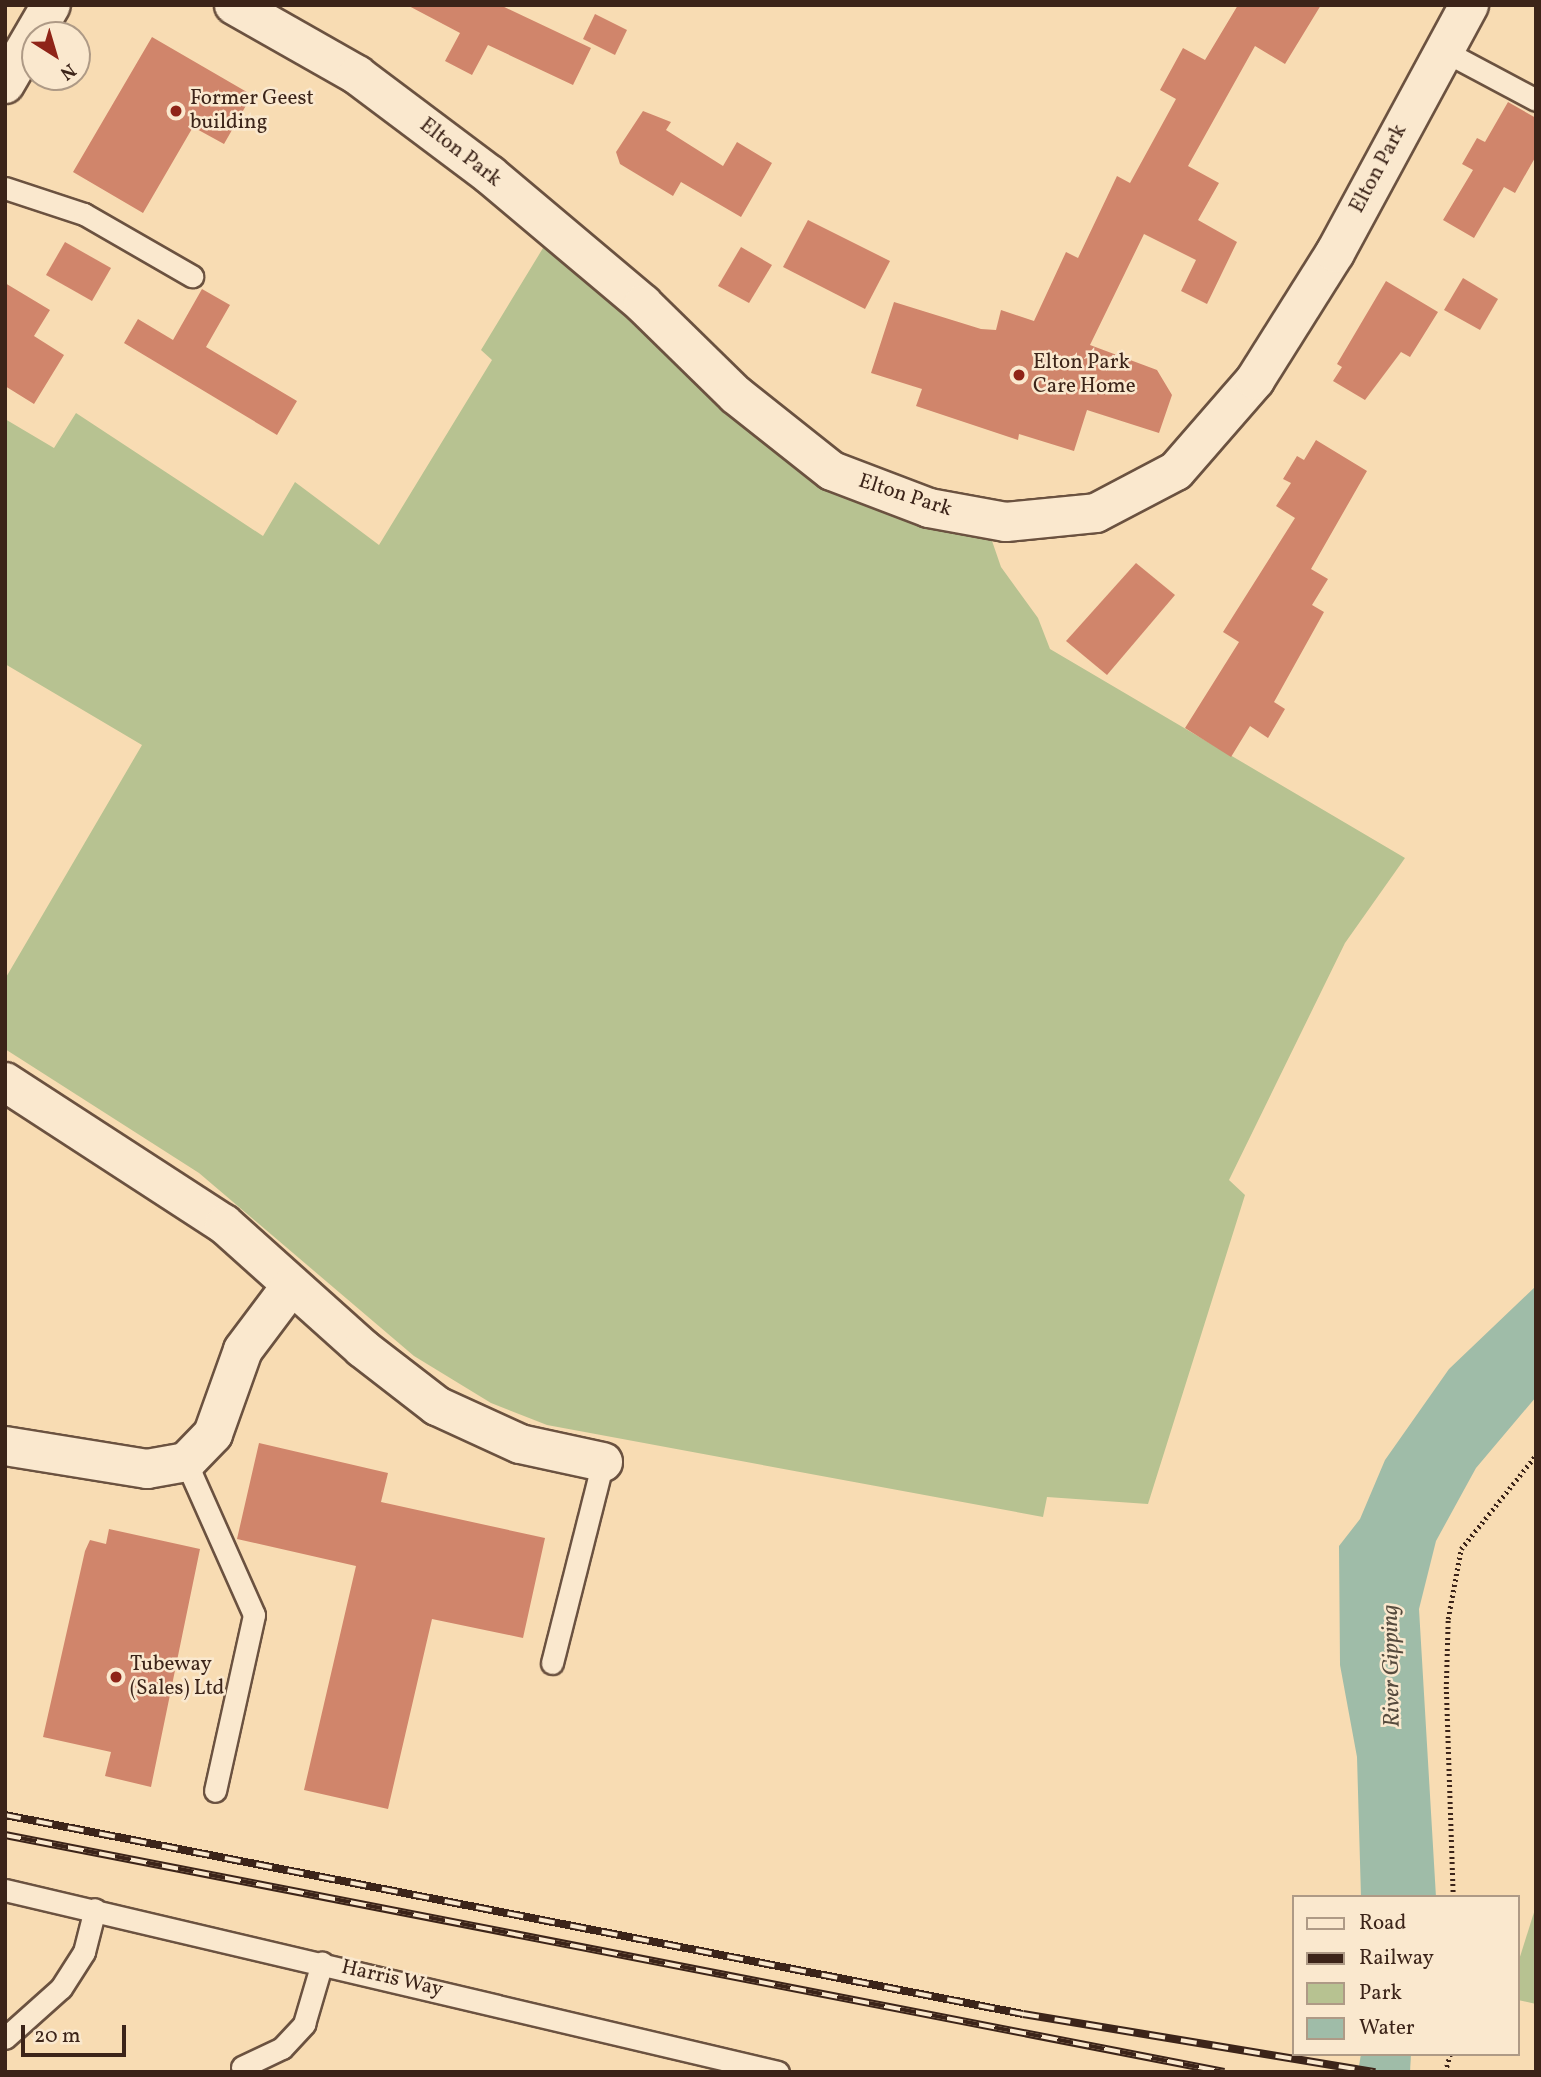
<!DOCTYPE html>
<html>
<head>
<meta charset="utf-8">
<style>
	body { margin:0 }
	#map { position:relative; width:1541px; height:2077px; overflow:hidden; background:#f8dcb3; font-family:Vollkorn,serif }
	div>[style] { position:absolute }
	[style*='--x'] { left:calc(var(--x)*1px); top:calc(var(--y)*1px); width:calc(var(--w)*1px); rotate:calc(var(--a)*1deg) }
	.green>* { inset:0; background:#b7c291 }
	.water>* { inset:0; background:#9fbca8 }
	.building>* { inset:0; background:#d0856b }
	.path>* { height:4.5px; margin-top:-2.25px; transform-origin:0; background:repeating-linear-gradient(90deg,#3c2419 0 2px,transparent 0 5.5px) }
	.roads { filter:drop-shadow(2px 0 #6b5240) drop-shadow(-2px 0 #6b5240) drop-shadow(0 2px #6b5240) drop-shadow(0 -2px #6b5240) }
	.lane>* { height:21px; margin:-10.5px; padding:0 10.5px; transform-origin:10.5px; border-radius:10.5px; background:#fae8ce }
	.street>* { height:38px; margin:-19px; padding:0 19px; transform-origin:19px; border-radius:19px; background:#fae8ce }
	.secondary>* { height:38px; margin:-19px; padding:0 19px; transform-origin:19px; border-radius:19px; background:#fae8ce }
	.rail>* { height:8px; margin-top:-4px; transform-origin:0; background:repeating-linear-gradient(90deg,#fae8ce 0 16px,#3c2419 0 32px); box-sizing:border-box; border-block:2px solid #3c2419 }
	.dots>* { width:19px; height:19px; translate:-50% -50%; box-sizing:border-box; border:4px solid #fae8ce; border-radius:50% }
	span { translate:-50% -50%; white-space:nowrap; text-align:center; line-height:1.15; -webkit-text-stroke:5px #fae8ce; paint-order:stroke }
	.poi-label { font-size:21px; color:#3c2419 }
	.left { translate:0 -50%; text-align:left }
	.street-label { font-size:21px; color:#3c2419 }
	.water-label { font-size:23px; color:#554a3d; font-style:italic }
	.frame { position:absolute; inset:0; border:7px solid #3c2419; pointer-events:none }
	.legend { position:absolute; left:1292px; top:1895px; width:228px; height:161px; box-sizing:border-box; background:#fae8ce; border:2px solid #ae9a86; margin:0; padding:9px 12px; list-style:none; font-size:21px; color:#3c2419 }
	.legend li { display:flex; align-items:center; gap:14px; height:35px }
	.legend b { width:35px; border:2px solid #ae9a86 }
	.north { position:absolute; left:21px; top:21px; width:70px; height:70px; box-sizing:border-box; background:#fae8ce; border:2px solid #ae9a86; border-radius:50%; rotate:143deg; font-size:19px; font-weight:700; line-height:28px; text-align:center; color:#3c2419 }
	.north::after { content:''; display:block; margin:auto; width:24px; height:32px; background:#8f2418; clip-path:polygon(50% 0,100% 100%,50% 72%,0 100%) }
	.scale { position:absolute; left:21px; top:2025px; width:105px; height:32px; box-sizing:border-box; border:4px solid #3c2419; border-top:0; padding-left:9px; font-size:21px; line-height:24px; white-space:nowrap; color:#3c2419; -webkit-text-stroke:5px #fae8ce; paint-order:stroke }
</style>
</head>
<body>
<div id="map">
	<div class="green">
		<div style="clip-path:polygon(557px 225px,840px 472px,991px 538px,1001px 567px,1038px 618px,1050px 649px,1405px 858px,1345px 943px,1229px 1180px,1245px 1195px,1148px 1504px,1047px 1497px,1043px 1517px,547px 1425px,491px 1403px,414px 1356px,199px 1173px,5px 1049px,5px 979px,142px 745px,5px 664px,5px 419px,54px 448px,76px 413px,263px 536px,295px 482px,379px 545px,492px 360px,481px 350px)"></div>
		<div style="clip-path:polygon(1536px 1906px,1536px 2004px,1518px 2000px,1518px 1963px)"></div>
	</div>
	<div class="water">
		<div style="clip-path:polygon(1536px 1286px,1536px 1397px,1476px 1468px,1436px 1541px,1419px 1609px,1436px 1897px,1361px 1897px,1357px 1757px,1340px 1665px,1339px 1546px,1360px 1519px,1385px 1460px,1449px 1369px)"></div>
		<div style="clip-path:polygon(1361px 2054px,1411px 2054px,1410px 2072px,1358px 2072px)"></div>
	</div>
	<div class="building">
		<div style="clip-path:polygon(407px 5px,500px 5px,591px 48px,573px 85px,488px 45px,472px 75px,445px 61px,460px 33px)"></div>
		<div style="clip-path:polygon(1238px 5px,1321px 5px,1285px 64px,1255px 46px,1188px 166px,1219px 183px,1198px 220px,1237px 242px,1207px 304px,1181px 291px,1196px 260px,1144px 234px,1090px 345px,1157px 370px,1172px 395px,1159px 433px,1087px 410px,1074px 451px,1019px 434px,1018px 440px,916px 406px,922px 389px,871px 373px,894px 302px,981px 329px,996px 330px,1001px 310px,1034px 321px,1066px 252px,1078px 258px,1117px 176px,1130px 183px,1176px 99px,1160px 90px,1183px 48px,1205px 60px)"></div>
		<div style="clip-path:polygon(595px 14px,627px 30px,615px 55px,583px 39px)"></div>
		<div style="clip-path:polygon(152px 37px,252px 95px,224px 144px,193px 127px,143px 213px,73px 172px)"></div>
		<div style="clip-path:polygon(1508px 102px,1536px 118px,1536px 156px,1515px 193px,1504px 187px,1474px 238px,1443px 220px,1473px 170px,1462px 164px,1477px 138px,1485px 142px)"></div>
		<div style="clip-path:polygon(643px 111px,671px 122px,666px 130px,723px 166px,737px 142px,772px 163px,741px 217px,681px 182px,673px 196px,620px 164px,616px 152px)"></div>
		<div style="clip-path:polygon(808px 220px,890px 261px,865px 309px,783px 267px)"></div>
		<div style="clip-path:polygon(65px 242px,111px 268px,92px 301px,46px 275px)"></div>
		<div style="clip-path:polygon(741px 247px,772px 265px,749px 303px,718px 286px)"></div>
		<div style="clip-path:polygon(1463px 278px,1498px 299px,1480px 330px,1444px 310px)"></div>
		<div style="clip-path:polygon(1386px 281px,1438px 312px,1410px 357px,1401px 352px,1365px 400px,1333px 381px,1342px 367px,1337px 364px)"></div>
		<div style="clip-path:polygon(5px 283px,50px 310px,34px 336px,64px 355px,34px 404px,5px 386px)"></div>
		<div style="clip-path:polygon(202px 289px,230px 305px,206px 347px,297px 401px,277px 435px,124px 343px,138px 319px,173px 340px)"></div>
		<div style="clip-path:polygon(1316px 440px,1367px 471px,1311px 569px,1328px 579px,1312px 605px,1324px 612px,1274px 702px,1285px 709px,1268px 738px,1250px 726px,1231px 757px,1185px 728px,1239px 642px,1223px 632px,1295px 518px,1276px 506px,1291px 483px,1283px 479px,1297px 456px,1304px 460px)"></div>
		<div style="clip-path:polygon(1136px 563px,1175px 595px,1107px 675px,1066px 641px)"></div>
		<div style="clip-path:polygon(259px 1443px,388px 1473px,381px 1502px,545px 1538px,523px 1638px,432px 1619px,388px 1809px,304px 1790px,356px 1566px,237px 1539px)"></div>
		<div style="clip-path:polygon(109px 1529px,200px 1549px,151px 1787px,105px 1776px,111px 1752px,43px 1737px,85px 1551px,90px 1540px,106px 1544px)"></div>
	</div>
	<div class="path">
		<div style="--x:1453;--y:1897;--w:208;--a:-91.9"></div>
		<div style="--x:1446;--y:1689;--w:70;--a:-88.4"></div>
		<div style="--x:1448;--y:1619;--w:71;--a:-79.5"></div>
		<div style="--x:1461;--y:1549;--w:120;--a:-51.4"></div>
		<div style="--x:1445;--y:2072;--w:19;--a:-74"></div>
	</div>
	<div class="roads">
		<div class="lane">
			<div style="--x:1444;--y:51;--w:104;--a:28"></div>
			<div style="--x:5;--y:188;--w:83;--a:18.2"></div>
			<div style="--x:84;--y:214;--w:125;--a:29.9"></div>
			<div style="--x:186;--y:1462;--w:167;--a:66"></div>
			<div style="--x:254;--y:1615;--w:180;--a:102.5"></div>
			<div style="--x:552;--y:1663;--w:207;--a:-75.8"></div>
			<div style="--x:5;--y:1890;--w:794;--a:13.25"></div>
			<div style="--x:5;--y:2038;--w:75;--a:-41.8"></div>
			<div style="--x:61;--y:1988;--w:43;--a:-57.4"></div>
			<div style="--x:84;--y:1952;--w:44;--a:-75.7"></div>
			<div style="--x:242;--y:2067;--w:44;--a:-25.4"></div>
			<div style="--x:282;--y:2048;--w:33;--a:-47"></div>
			<div style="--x:304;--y:2024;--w:64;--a:-73.6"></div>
		</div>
		<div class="street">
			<div style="--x:234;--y:5;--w:142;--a:29.6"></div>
			<div style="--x:357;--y:75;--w:166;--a:36.9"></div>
			<div style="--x:490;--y:175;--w:200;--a:40.1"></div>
			<div style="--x:643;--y:304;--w:130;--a:44.4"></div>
			<div style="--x:736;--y:395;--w:122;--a:38.4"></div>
			<div style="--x:832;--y:471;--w:104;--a:20.9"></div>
			<div style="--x:929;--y:508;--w:78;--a:10.3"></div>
			<div style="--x:1006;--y:522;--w:90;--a:-5.7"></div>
			<div style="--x:1096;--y:513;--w:90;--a:-27.7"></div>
			<div style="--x:1176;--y:471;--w:121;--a:-49"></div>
			<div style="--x:1255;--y:380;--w:150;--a:-57.8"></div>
			<div style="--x:1335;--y:253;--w:282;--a:-61.6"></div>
			<div style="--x:5;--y:1082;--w:261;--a:33"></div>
			<div style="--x:224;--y:1224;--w:186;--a:41.9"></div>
			<div style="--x:362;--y:1348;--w:95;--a:37.7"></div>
			<div style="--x:437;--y:1406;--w:91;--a:24.6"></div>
			<div style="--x:520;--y:1444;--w:85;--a:12.2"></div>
			<div style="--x:5;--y:1446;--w:144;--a:9.2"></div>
			<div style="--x:147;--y:1469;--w:40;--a:-10"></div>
			<div style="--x:186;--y:1462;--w:39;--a:-46"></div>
			<div style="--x:213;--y:1434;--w:89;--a:-70.3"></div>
			<div style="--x:243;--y:1350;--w:80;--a:-53.1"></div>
		</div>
		<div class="secondary">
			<div style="--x:5;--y:84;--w:91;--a:-59.8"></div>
		</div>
	</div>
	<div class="rail">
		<div style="--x:5;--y:1815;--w:1037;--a:11.06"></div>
		<div style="--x:1023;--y:2014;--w:357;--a:9.4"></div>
		<div style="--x:5;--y:1835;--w:1242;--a:11"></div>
	</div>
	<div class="dots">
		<div style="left:176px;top:111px;background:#8f2418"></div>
		<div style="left:1019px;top:375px;background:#8f2418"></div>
		<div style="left:116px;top:1677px;background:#8f2418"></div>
	</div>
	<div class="poi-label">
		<span class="left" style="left:190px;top:111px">Former Geest<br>building</span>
		<span class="left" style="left:1033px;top:375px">Elton Park<br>Care Home</span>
		<span class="left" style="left:130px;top:1677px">Tubeway<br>(Sales) Ltd</span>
	</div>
	<div class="street-label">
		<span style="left:460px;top:153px;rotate:38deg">Elton Park</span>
		<span style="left:1379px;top:169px;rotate:-62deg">Elton Park</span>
		<span style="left:905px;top:496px;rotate:18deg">Elton Park</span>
		<span style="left:392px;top:1979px;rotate:13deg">Harris Way</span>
	</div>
	<div class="water-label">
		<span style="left:1392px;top:1666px;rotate:-91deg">River Gipping</span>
	</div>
	<div class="frame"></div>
	<ul class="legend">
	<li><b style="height:9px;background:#fae8ce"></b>Road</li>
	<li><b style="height:9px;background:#3c2419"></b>Railway</li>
	<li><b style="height:19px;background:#b7c291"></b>Park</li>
	<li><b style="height:19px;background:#9fbca8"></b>Water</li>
	</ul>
	<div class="north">N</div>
	<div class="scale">20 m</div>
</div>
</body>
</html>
